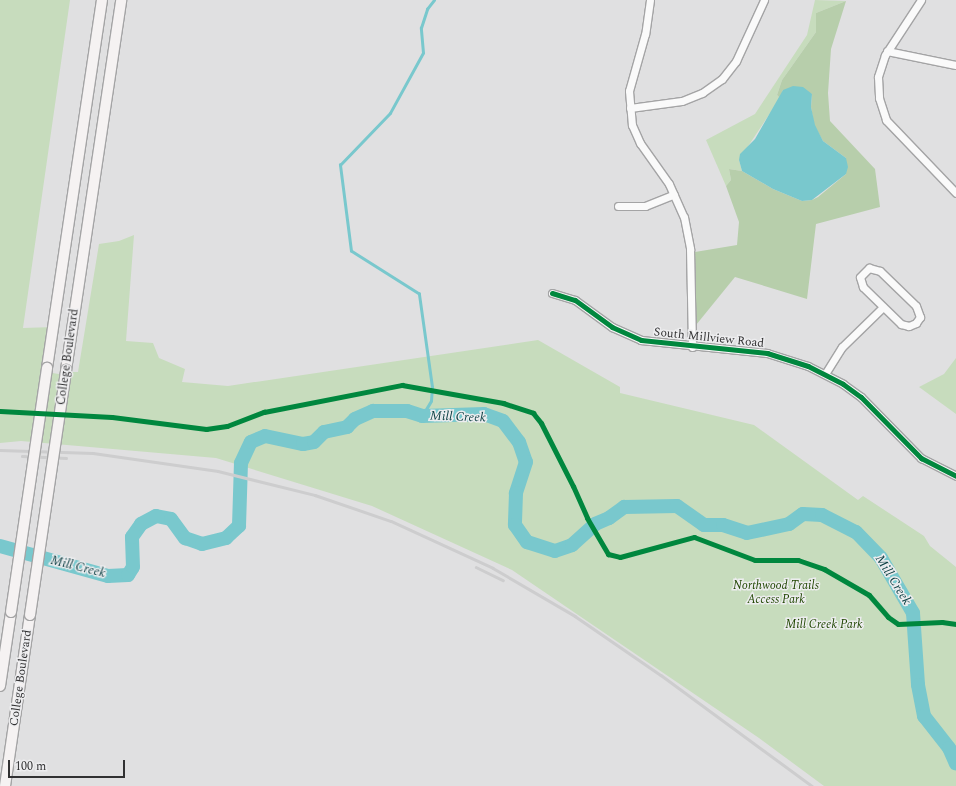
<!DOCTYPE html>
<html>
<head>
<meta charset="utf-8">
<style>
	body { margin:0 }
	#map { position:relative; width:956px; height:786px; overflow:hidden; background:#e0e0e1; font-family:Spectral,serif }
	div>[style] { position:absolute }
	[style*='--x'] { left:calc(var(--x)*1px); top:calc(var(--y)*1px); width:calc(var(--w)*1px); rotate:calc(var(--a)*1deg) }
	.green>* { inset:0; background:#c7dcbd }
	.forest>* { inset:0; background:#b7ceab }
	.water>* { inset:0; background:#79c8cd }
	.stream>* { height:2.5px; margin:-1.25px; padding:0 1.25px; transform-origin:1.25px; border-radius:1.25px; background:#79c8cd }
	.river>* { height:14px; margin:-7px; padding:0 7px; transform-origin:7px; border-radius:7px; background:#79c8cd }
	.roads { filter:drop-shadow(1px 0 #a4a4a5) drop-shadow(-1px 0 #a4a4a5) drop-shadow(0 1px #a4a4a5) drop-shadow(0 -1px #a4a4a5) }
	.minor>* { height:7px; margin:-3.5px; padding:0 3.5px; transform-origin:3.5px; border-radius:3.5px; background:#fafafa }
	.secondary>* { height:10px; margin:-5px; padding:0 5px; transform-origin:5px; border-radius:5px; background:#f5f2f2 }
	.rail>* { height:2.5px; margin:-1.25px; padding:0 1.25px; transform-origin:1.25px; border-radius:1.25px; background:#cdcdce }
	.bridges { filter:drop-shadow(1px 0 #a4a4a5) drop-shadow(-1px 0 #a4a4a5) drop-shadow(0 1px #a4a4a5) drop-shadow(0 -1px #a4a4a5) }
	.secondary-bridge>* { height:10px; margin:-5px; padding:0 5px; transform-origin:5px; border-radius:5px; background:#f5f2f2 }
	.cycleway>* { height:5px; margin:-2.5px; padding:0 2.5px; transform-origin:2.5px; border-radius:2.5px; background:#00873e }
	span { translate:-50% -50%; white-space:nowrap; text-align:center; line-height:1.15; -webkit-text-stroke:3px #ededef; paint-order:stroke }
	.street-label { font-size:12px; color:#313132 }
	.park-label { font-size:12px; color:#1f4600; font-style:italic }
	.water-label { font-size:13px; color:#0f4246; font-style:italic }
	.scale { position:absolute; left:8px; top:760px; width:117px; height:18px; box-sizing:border-box; border:2px solid #313132; border-top:0; padding-left:5px; font-size:12px; line-height:14px; white-space:nowrap; color:#313132; -webkit-text-stroke:3px #ededef; paint-order:stroke }
</style>
</head>
<body>
<div id="map">
	<div class="green">
		<div style="clip-path:polygon(0 0,70px 0,23px 328px,54px 327px,47px 372px,70px 376px,71px 372px,78px 372px,99px 244px,119px 241px,134px 235px,126px 341px,153px 343px,159px 358px,185px 369px,182px 382px,228px 386px,538px 340px,620px 387px,620px 393px,754px 425px,858px 500px,863px 496px,924px 536px,930px 546px,956px 567px,956px 786px,824px 786px,759px 738px,512px 570px,372px 506px,216px 458px,21px 441px,0 443px)"></div>
		<div style="clip-path:polygon(815px 0,846px 1px,816px 13px,816px 32px,782px 80px,777px 95px,780px 98px,739px 160px,742px 171px,729px 169px,731px 180px,726px 186px,706px 140px,755px 114px,807px 35px)"></div>
		<div style="clip-path:polygon(956px 358px,956px 414px,919px 387px,944px 374px)"></div>
	</div>
	<div class="forest">
		<div style="clip-path:polygon(846px 1px,831px 49px,828px 93px,830px 121px,875px 169px,880px 207px,816px 224px,807px 299px,735px 277px,696px 325px,695px 252px,737px 245px,739px 222px,726px 186px,731px 180px,729px 169px,742px 171px,773px 189px,802px 201px,812px 200px,818px 197px,846px 174px,846px 158px,823px 141px,814px 125px,811px 107px,812px 94px,783px 90px,780px 98px,777px 95px,782px 80px,816px 32px,816px 13px)"></div>
	</div>
	<div class="water">
		<div style="clip-path:polygon(793px 86px,803px 87px,812px 94px,811px 107px,815px 125px,823px 141px,846px 158px,848px 167px,846px 174px,812px 200px,802px 201px,773px 189px,742px 171px,739px 160px,740px 154px,755px 139px,783px 90px)"></div>
	</div>
	<div class="stream">
		<div style="--x:422;--y:416;--w:17;--a:-59"></div>
		<div style="--x:431;--y:401;--w:14;--a:-86"></div>
		<div style="--x:432;--y:387;--w:94;--a:-98"></div>
		<div style="--x:419;--y:294;--w:80;--a:-147.7"></div>
		<div style="--x:351;--y:251;--w:87;--a:-97.3"></div>
		<div style="--x:340;--y:165;--w:72;--a:-46.1"></div>
		<div style="--x:390;--y:113;--w:68;--a:-61.2"></div>
		<div style="--x:423;--y:53;--w:25;--a:-95"></div>
		<div style="--x:421;--y:28;--w:20;--a:-72"></div>
		<div style="--x:427;--y:9;--w:11;--a:-52"></div>
	</div>
	<div class="river">
		<div style="--x:0;--y:546;--w:112;--a:15.5"></div>
		<div style="--x:108;--y:576;--w:20;--a:-3"></div>
		<div style="--x:128;--y:575;--w:9;--a:-58"></div>
		<div style="--x:133;--y:567;--w:30;--a:-92"></div>
		<div style="--x:132;--y:537;--w:16;--a:-55"></div>
		<div style="--x:141;--y:524;--w:17;--a:-28"></div>
		<div style="--x:156;--y:516;--w:15;--a:11"></div>
		<div style="--x:171;--y:519;--w:24;--a:54"></div>
		<div style="--x:185;--y:538;--w:18;--a:19"></div>
		<div style="--x:202;--y:544;--w:25;--a:-14"></div>
		<div style="--x:226;--y:538;--w:18;--a:-43"></div>
		<div style="--x:239;--y:526;--w:63;--a:-88.2"></div>
		<div style="--x:241;--y:463;--w:23;--a:-65"></div>
		<div style="--x:251;--y:442;--w:15;--a:-23"></div>
		<div style="--x:265;--y:436;--w:39;--a:12"></div>
		<div style="--x:303;--y:444;--w:11;--a:-10"></div>
		<div style="--x:314;--y:442;--w:14;--a:-45"></div>
		<div style="--x:324;--y:432;--w:24;--a:-12"></div>
		<div style="--x:347;--y:427;--w:11;--a:-45"></div>
		<div style="--x:355;--y:419;--w:20;--a:-24"></div>
		<div style="--x:373;--y:411;--w:34;--a:0"></div>
		<div style="--x:407;--y:411;--w:16;--a:18"></div>
		<div style="--x:422;--y:416;--w:62;--a:-1.8"></div>
		<div style="--x:484;--y:414;--w:20;--a:20"></div>
		<div style="--x:503;--y:421;--w:26;--a:53"></div>
		<div style="--x:519;--y:442;--w:21;--a:71"></div>
		<div style="--x:526;--y:462;--w:33;--a:108"></div>
		<div style="--x:516;--y:493;--w:32;--a:92"></div>
		<div style="--x:515;--y:525;--w:21;--a:55"></div>
		<div style="--x:527;--y:542;--w:29;--a:18"></div>
		<div style="--x:555;--y:551;--w:18;--a:-19"></div>
		<div style="--x:572;--y:545;--w:31;--a:-42"></div>
		<div style="--x:595;--y:524;--w:15;--a:-23"></div>
		<div style="--x:609;--y:518;--w:19;--a:-36"></div>
		<div style="--x:624;--y:507;--w:53;--a:-1.1"></div>
		<div style="--x:677;--y:506;--w:33;--a:35"></div>
		<div style="--x:704;--y:525;--w:19;--a:0"></div>
		<div style="--x:723;--y:525;--w:25;--a:18"></div>
		<div style="--x:747;--y:533;--w:43;--a:-12.1"></div>
		<div style="--x:789;--y:524;--w:17;--a:-36"></div>
		<div style="--x:803;--y:514;--w:19;--a:3"></div>
		<div style="--x:822;--y:515;--w:38;--a:27"></div>
		<div style="--x:856;--y:532;--w:36;--a:46"></div>
		<div style="--x:881;--y:558;--w:64;--a:59.8"></div>
		<div style="--x:913;--y:613;--w:72;--a:86"></div>
		<div style="--x:918;--y:685;--w:32;--a:79"></div>
		<div style="--x:924;--y:716;--w:41;--a:52"></div>
		<div style="--x:949;--y:748;--w:17;--a:66"></div>
	</div>
	<div class="roads">
		<div class="minor">
			<div style="--x:650;--y:0;--w:34;--a:98"></div>
			<div style="--x:645;--y:34;--w:59;--a:105.7"></div>
			<div style="--x:629;--y:91;--w:34;--a:85"></div>
			<div style="--x:632;--y:125;--w:20;--a:66"></div>
			<div style="--x:640;--y:143;--w:50;--a:54.7"></div>
			<div style="--x:669;--y:184;--w:36;--a:66"></div>
			<div style="--x:684;--y:217;--w:33;--a:79"></div>
			<div style="--x:690;--y:249;--w:98;--a:88.8"></div>
			<div style="--x:921;--y:0;--w:66;--a:123.2"></div>
			<div style="--x:885;--y:55;--w:23;--a:108"></div>
			<div style="--x:878;--y:77;--w:21;--a:87"></div>
			<div style="--x:879;--y:98;--w:23;--a:72"></div>
			<div style="--x:886;--y:120;--w:101;--a:46.2"></div>
			<div style="--x:887;--y:51;--w:70;--a:11.5"></div>
			<div style="--x:630;--y:108;--w:52;--a:-7.7"></div>
			<div style="--x:682;--y:101;--w:22;--a:-22"></div>
			<div style="--x:702;--y:93;--w:24;--a:-35"></div>
			<div style="--x:722;--y:79;--w:23;--a:-52"></div>
			<div style="--x:736;--y:61;--w:67;--a:-65.3"></div>
			<div style="--x:618;--y:206;--w:27;--a:0"></div>
			<div style="--x:645;--y:206;--w:31;--a:-22"></div>
			<div style="--x:869;--y:268;--w:11;--a:15"></div>
			<div style="--x:880;--y:271;--w:50;--a:44.2"></div>
			<div style="--x:916;--y:306;--w:12;--a:70"></div>
			<div style="--x:920;--y:317;--w:7;--a:124"></div>
			<div style="--x:916;--y:323;--w:8;--a:157"></div>
			<div style="--x:909;--y:326;--w:8;--a:-166"></div>
			<div style="--x:901;--y:324;--w:53;--a:-135.8"></div>
			<div style="--x:863;--y:287;--w:10;--a:-107"></div>
			<div style="--x:860;--y:277;--w:13;--a:-45"></div>
			<div style="--x:552;--y:293;--w:24;--a:17"></div>
			<div style="--x:575;--y:300;--w:46;--a:36.1"></div>
			<div style="--x:612;--y:327;--w:32;--a:24"></div>
			<div style="--x:641;--y:340;--w:127;--a:5.9"></div>
			<div style="--x:767;--y:353;--w:43;--a:17.6"></div>
			<div style="--x:808;--y:366;--w:39;--a:27"></div>
			<div style="--x:843;--y:384;--w:22;--a:36"></div>
			<div style="--x:861;--y:397;--w:86;--a:45.5"></div>
			<div style="--x:921;--y:458;--w:39;--a:27"></div>
			<div style="--x:825;--y:374;--w:32;--a:-58"></div>
			<div style="--x:842;--y:347;--w:57;--a:-44.3"></div>
		</div>
		<div class="secondary">
			<div style="--x:47;--y:368;--w:372;--a:-81.5"></div>
			<div style="--x:66;--y:370;--w:374;--a:-81.5"></div>
			<div style="--x:0;--y:686;--w:75;--a:-81.5"></div>
			<div style="--x:5;--y:786;--w:173;--a:-81.7"></div>
		</div>
	</div>
	<div class="rail">
		<div style="--x:0;--y:450;--w:93;--a:1.8"></div>
		<div style="--x:93;--y:453;--w:126;--a:8.2"></div>
		<div style="--x:218;--y:471;--w:100;--a:13.9"></div>
		<div style="--x:315;--y:495;--w:80;--a:18.9"></div>
		<div style="--x:391;--y:521;--w:112;--a:24.7"></div>
		<div style="--x:493;--y:568;--w:95;--a:30.3"></div>
		<div style="--x:575;--y:616;--w:104;--a:34.5"></div>
		<div style="--x:661;--y:675;--w:187;--a:36.3"></div>
		<div style="--x:22;--y:456;--w:44;--a:2.6"></div>
		<div style="--x:476;--y:567;--w:30;--a:26"></div>
	</div>
	<div class="bridges">
		<div class="secondary-bridge">
			<div style="--x:11;--y:612;--w:247;--a:-81.6"></div>
			<div style="--x:30;--y:615;--w:248;--a:-81.6"></div>
		</div>
	</div>
	<div class="cycleway">
		<div style="--x:552;--y:293;--w:24;--a:17"></div>
		<div style="--x:575;--y:300;--w:46;--a:36.1"></div>
		<div style="--x:612;--y:327;--w:32;--a:24"></div>
		<div style="--x:641;--y:340;--w:127;--a:5.9"></div>
		<div style="--x:767;--y:353;--w:43;--a:17.6"></div>
		<div style="--x:808;--y:366;--w:39;--a:27"></div>
		<div style="--x:843;--y:384;--w:22;--a:36"></div>
		<div style="--x:861;--y:397;--w:86;--a:45.5"></div>
		<div style="--x:921;--y:458;--w:39;--a:27"></div>
		<div style="--x:0;--y:411;--w:112;--a:3.1"></div>
		<div style="--x:112;--y:417;--w:95;--a:7.3"></div>
		<div style="--x:206;--y:429;--w:21;--a:-8"></div>
		<div style="--x:227;--y:426;--w:40;--a:-21"></div>
		<div style="--x:264;--y:412;--w:141;--a:-11.1"></div>
		<div style="--x:402;--y:385;--w:103;--a:10.1"></div>
		<div style="--x:503;--y:403;--w:32;--a:18"></div>
		<div style="--x:533;--y:413;--w:13;--a:51"></div>
		<div style="--x:541;--y:423;--w:71;--a:63.1"></div>
		<div style="--x:573;--y:486;--w:35;--a:66"></div>
		<div style="--x:587;--y:518;--w:42;--a:59.7"></div>
		<div style="--x:608;--y:554;--w:12;--a:14"></div>
		<div style="--x:620;--y:557;--w:77;--a:-15.1"></div>
		<div style="--x:694;--y:537;--w:65;--a:20.7"></div>
		<div style="--x:755;--y:560;--w:43;--a:0"></div>
		<div style="--x:798;--y:560;--w:28;--a:19"></div>
		<div style="--x:824;--y:569;--w:52;--a:30"></div>
		<div style="--x:869;--y:595;--w:29;--a:49"></div>
		<div style="--x:888;--y:617;--w:12;--a:35"></div>
		<div style="--x:898;--y:624;--w:44;--a:-2.6"></div>
		<div style="--x:942;--y:622;--w:14;--a:8"></div>
	</div>
	<div class="street-label">
		<span style="left:709px;top:338px;rotate:6deg">South Millview Road</span>
		<span style="left:68px;top:357px;rotate:-82deg">College Boulevard</span>
		<span style="left:21px;top:678px;rotate:-82deg">College Boulevard</span>
	</div>
	<div class="park-label">
		<span style="left:776px;top:593px">Northwood Trails<br>Access Park</span>
		<span style="left:824px;top:625px">Mill Creek Park</span>
	</div>
	<div class="water-label">
		<span style="left:458px;top:417px;rotate:2deg">Mill Creek</span>
		<span style="left:78px;top:567px;rotate:14deg">Mill Creek</span>
		<span style="left:893px;top:580px;rotate:58deg">Mill Creek</span>
	</div>
	<div class="scale">100 m</div>
</div>
</body>
</html>
